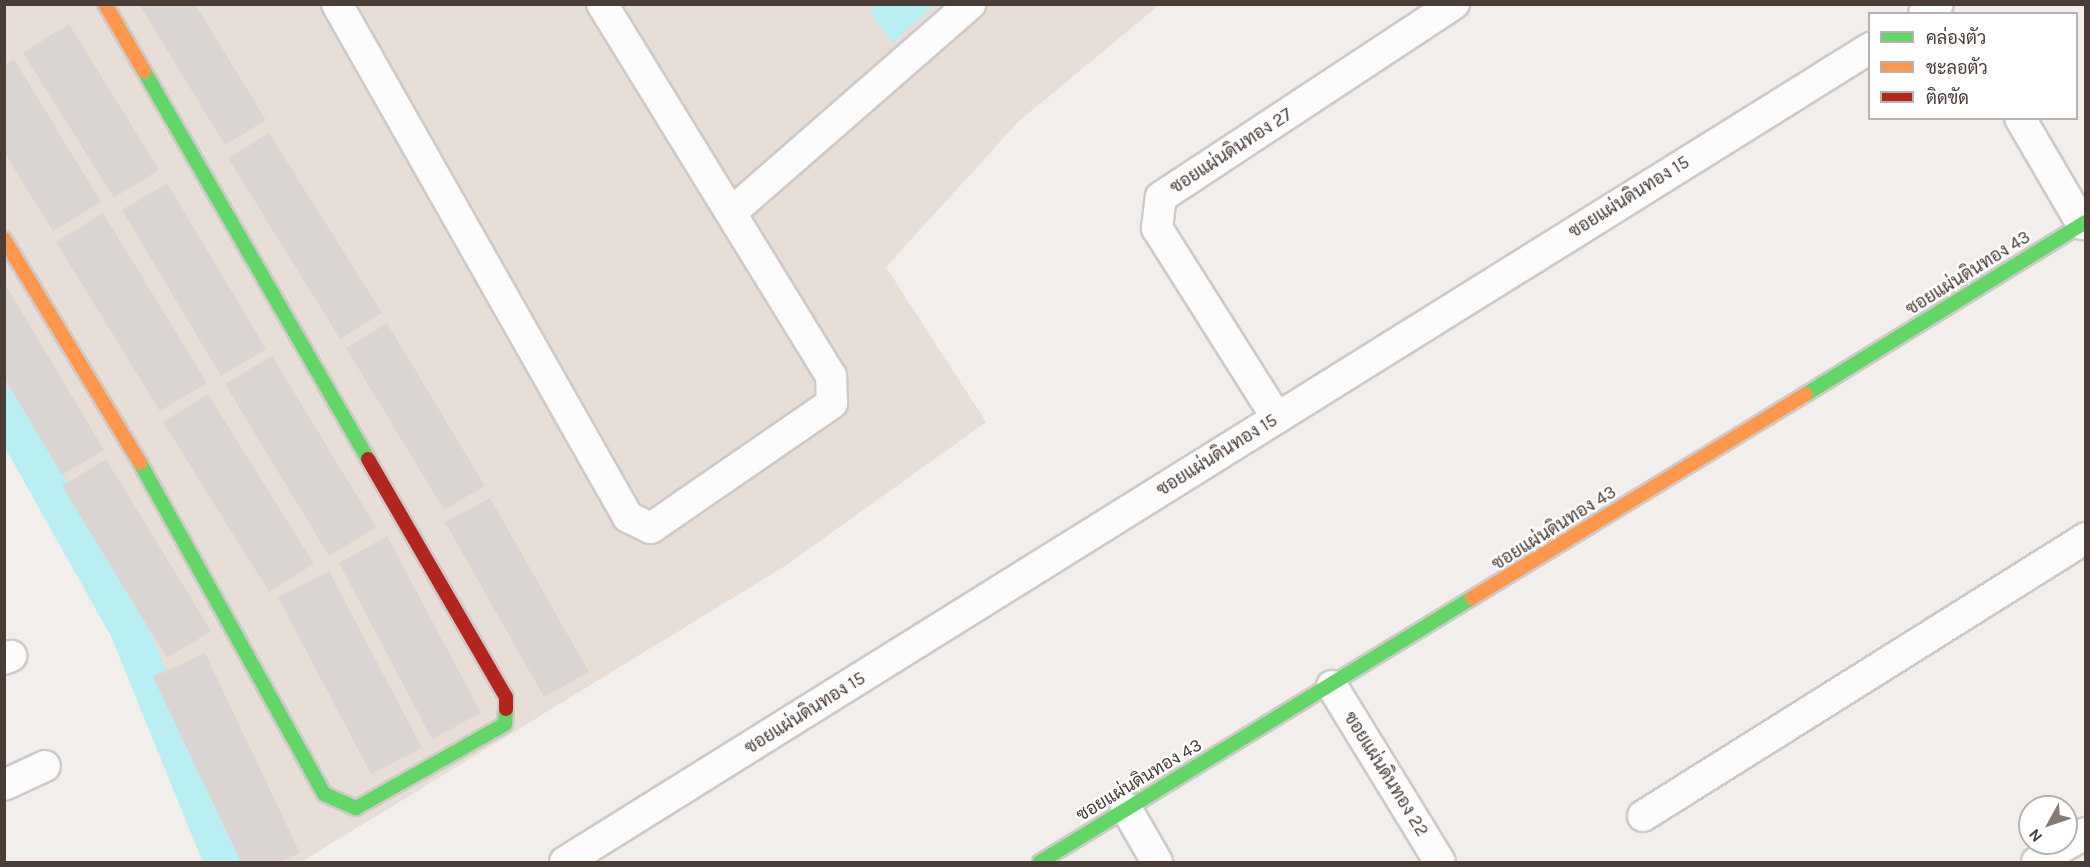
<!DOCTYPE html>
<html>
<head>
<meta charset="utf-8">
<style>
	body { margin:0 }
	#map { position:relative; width:2090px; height:867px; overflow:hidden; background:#f2eeeb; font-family:Karla,Sarabun,sans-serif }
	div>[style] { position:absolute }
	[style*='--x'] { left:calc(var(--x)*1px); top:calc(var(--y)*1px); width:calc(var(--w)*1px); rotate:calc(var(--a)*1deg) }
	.residential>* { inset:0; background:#e7ded8 }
	.water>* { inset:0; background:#b9eef3 }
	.canal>* { height:38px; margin:-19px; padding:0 19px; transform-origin:19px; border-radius:19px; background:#b9eef3 }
	.building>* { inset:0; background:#dad5d2 }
	.roads { filter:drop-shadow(2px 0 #cfcac7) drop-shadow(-2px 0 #cfcac7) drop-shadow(0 2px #cfcac7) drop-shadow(0 -2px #cfcac7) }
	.street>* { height:30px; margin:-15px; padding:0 15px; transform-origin:15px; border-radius:15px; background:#fdfcfc }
	.fast>* { height:14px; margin:-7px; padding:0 7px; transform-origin:7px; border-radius:7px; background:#63d668 }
	.slow>* { height:14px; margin:-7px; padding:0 7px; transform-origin:7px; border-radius:7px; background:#ff974d }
	.jam>* { height:14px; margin:-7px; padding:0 7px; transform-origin:7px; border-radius:7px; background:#b3261e }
	span { translate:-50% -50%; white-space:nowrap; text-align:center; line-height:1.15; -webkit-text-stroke:4.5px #fff; paint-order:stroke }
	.street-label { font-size:18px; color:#4a3c36 }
	.frame { position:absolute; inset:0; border:6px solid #4a3c36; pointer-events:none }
	.legend { position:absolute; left:1868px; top:12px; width:210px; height:108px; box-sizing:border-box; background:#fff; border:2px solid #b7b1af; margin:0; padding:8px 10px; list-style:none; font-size:18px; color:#4a3c36 }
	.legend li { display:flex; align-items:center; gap:12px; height:30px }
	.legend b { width:30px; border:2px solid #b7b1af }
	.north { position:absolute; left:2018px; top:795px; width:60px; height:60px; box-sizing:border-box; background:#fff; border:2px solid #b7b1af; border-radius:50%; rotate:230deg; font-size:16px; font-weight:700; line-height:24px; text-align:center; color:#4a3c36 }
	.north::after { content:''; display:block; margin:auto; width:21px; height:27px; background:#857a75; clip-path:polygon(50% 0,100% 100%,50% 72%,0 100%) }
</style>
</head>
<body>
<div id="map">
	<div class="residential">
		<div style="clip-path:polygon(5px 5px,1159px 5px,1018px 122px,886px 267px,986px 422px,785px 566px,301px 862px,221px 862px,30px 446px,5px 405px)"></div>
	</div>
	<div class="water">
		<div style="clip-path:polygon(874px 5px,874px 4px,934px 5px,893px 43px,870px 13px)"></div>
	</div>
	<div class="canal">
		<div style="--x:4;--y:407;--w:256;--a:60.7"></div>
		<div style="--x:129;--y:630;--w:250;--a:67.9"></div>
	</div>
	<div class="building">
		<div style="clip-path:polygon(139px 4px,195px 4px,266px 120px,225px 145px)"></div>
		<div style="clip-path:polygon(69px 24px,159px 170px,114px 198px,23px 53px)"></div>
		<div style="clip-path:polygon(14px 59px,101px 202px,53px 231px,4px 152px,4px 65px)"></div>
		<div style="clip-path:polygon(269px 133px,382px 313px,340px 339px,228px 158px)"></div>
		<div style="clip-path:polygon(167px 183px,266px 349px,221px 376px,122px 210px)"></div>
		<div style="clip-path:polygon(103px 213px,207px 383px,160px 411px,56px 242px)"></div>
		<div style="clip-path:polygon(4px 282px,104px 450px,62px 475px,4px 377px)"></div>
		<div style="clip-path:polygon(387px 323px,485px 486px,444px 510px,346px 348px)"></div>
		<div style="clip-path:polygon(272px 356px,376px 527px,329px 556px,225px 384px)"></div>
		<div style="clip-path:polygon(208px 394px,314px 564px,269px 592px,163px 422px)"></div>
		<div style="clip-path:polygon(106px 459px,211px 631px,167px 658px,62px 486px)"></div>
		<div style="clip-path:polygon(490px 498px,589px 672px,544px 697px,445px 522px)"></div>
		<div style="clip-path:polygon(387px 536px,481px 713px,432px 739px,339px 563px)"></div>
		<div style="clip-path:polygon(329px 571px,422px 748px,371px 774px,278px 597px)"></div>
		<div style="clip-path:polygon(205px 653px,300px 853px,279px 862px,241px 862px,153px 677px)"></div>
	</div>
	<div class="roads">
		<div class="street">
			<div style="--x:337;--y:4;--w:590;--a:60.44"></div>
			<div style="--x:628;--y:517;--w:25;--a:26"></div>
			<div style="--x:651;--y:528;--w:220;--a:-34.6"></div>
			<div style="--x:832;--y:403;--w:27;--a:-92"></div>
			<div style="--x:831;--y:376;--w:437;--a:-121.6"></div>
			<div style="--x:1924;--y:14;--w:17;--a:-36"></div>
			<div style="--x:2020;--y:118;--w:123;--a:59.7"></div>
			<div style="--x:733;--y:211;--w:315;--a:-41.1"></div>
			<div style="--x:1277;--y:418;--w:225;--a:-122.3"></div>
			<div style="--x:1157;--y:228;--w:31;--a:-83"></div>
			<div style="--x:1161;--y:197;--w:351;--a:-33.4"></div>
			<div style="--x:4;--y:659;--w:8;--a:-23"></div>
			<div style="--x:1332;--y:686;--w:206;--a:58.5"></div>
			<div style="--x:4;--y:785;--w:45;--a:-24.9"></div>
			<div style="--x:1126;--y:808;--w:62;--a:60.1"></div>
			<div style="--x:1643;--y:816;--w:523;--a:-32.11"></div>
			<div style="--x:565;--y:862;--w:1538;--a:-31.95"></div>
			<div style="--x:2037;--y:862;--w:57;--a:-30.6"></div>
		</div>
		<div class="fast">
			<div style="--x:144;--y:71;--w:448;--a:60"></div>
			<div style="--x:1806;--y:394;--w:329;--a:-31.6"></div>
			<div style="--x:140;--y:463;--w:379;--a:60.9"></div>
			<div style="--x:324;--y:794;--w:35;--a:24"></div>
			<div style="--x:356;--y:808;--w:171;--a:-29.4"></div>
			<div style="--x:505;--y:724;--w:15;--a:-86"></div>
			<div style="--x:1040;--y:862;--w:506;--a:-31.43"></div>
		</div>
		<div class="slow">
			<div style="--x:105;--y:4;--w:78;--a:59.8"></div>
			<div style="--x:4;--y:239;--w:262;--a:58.7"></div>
			<div style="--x:1472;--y:598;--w:391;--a:-31.4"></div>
		</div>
		<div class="jam">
			<div style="--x:368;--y:459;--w:275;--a:59.9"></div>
			<div style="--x:506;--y:697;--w:12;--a:90"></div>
		</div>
	</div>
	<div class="street-label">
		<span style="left:1231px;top:151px;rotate:-33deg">ซอยแผ่นดินทอง 27</span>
		<span style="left:1629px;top:197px;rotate:-32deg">ซอยแผ่นดินทอง 15</span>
		<span style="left:1968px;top:273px;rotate:-32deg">ซอยแผ่นดินทอง 43</span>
		<span style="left:1217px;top:455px;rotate:-32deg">ซอยแผ่นดินทอง 15</span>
		<span style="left:1554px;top:528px;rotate:-32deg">ซอยแผ่นดินทอง 43</span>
		<span style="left:805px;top:713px;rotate:-32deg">ซอยแผ่นดินทอง 15</span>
		<span style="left:1386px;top:774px;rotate:58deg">ซอยแผ่นดินทอง 22</span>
		<span style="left:1139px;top:780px;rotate:-31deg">ซอยแผ่นดินทอง 43</span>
	</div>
	<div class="frame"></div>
	<ul class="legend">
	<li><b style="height:8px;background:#63d668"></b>คล่องตัว</li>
	<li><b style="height:8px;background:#ff974d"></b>ชะลอตัว</li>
	<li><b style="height:8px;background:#b3261e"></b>ติดขัด</li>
	</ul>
	<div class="north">N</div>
</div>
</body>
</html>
